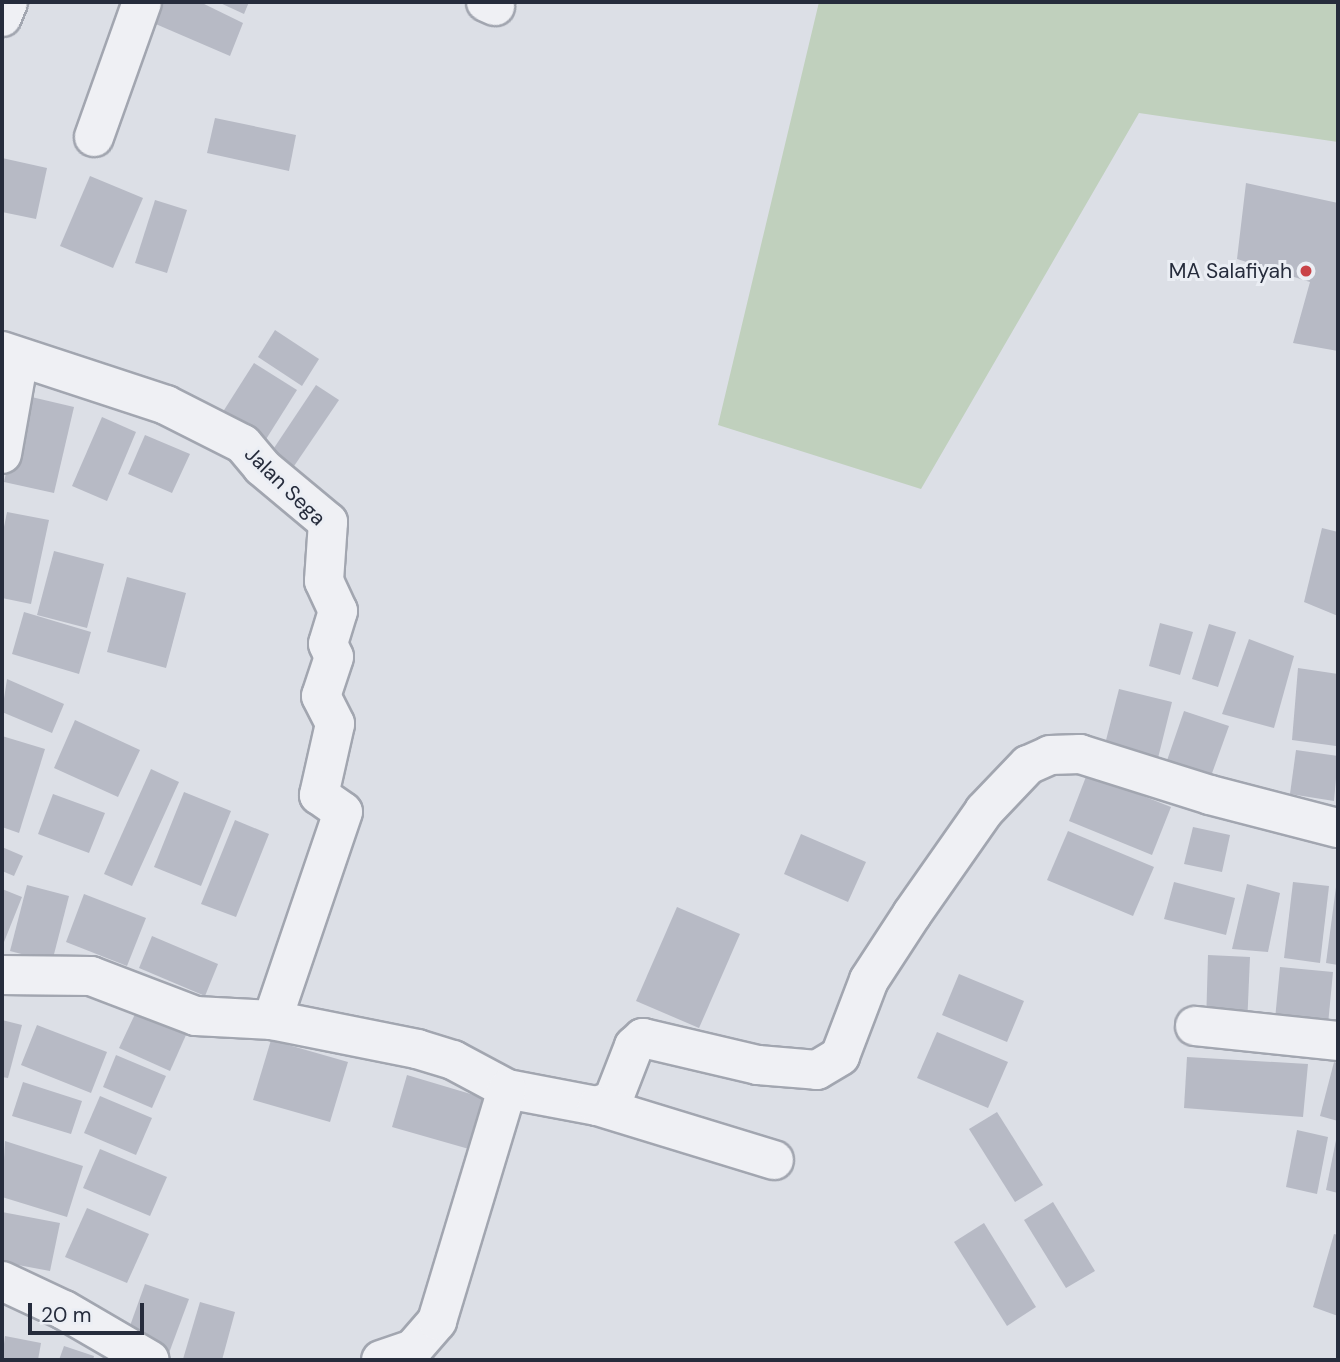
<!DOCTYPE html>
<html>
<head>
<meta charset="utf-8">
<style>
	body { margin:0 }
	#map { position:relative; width:1340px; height:1362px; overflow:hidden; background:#dcdfe6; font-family:"DM Sans",sans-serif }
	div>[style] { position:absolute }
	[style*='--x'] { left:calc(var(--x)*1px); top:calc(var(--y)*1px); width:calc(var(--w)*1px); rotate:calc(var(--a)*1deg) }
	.green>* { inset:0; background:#c0d0bd }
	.building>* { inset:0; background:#b7bac5 }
	.roads { filter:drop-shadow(2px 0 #a2a6b0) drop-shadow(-2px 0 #a2a6b0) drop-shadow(0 2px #a2a6b0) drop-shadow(0 -2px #a2a6b0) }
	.minor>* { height:38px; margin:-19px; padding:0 19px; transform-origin:19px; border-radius:19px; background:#eff0f4 }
	.dots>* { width:19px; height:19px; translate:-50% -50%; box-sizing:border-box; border:4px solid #ebeef4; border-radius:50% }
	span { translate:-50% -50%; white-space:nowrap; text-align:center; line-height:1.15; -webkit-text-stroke:6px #ebeef4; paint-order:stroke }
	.poi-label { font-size:21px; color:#262c3c }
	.right { translate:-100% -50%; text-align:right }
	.street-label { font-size:21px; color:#262c3c }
	.frame { position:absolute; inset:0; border:4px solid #262c3c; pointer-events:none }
	.scale { position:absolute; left:28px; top:1303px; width:116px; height:32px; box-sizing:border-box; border:4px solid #262c3c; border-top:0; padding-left:9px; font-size:21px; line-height:24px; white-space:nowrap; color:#262c3c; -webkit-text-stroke:5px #ebeef4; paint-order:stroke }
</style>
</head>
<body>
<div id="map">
	<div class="green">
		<div style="clip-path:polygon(819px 2px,1338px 2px,1338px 142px,1139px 113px,921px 489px,718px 425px)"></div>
	</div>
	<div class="building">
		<div style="clip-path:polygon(161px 2px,200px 2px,243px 23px,230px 56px,151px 22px)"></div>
		<div style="clip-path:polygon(218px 2px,249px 2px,244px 14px)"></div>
		<div style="clip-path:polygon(215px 118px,296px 135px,289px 171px,207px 153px)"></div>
		<div style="clip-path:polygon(2px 158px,47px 168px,36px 219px,2px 212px)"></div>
		<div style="clip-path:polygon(90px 176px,143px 198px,113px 268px,60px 246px)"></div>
		<div style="clip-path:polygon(1246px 183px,1338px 203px,1338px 351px,1293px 343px,1310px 282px,1237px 259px)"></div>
		<div style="clip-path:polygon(155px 200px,187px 210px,167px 273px,135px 263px)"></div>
		<div style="clip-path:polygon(275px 330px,319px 359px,302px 386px,258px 357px)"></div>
		<div style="clip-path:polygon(254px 363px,297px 390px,263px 444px,219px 418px)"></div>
		<div style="clip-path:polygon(316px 385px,339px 400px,290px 472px,268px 457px)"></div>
		<div style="clip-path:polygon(23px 395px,74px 407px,54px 493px,4px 482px)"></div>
		<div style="clip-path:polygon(102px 417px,136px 432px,107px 501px,72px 486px)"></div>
		<div style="clip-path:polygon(145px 435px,190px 454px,172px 493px,128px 474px)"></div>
		<div style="clip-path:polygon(7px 512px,49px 520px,31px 604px,2px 598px,2px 537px)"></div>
		<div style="clip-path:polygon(1322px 528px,1338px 532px,1338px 616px,1304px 602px)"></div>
		<div style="clip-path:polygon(54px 551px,104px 564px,87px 628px,37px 615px)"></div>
		<div style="clip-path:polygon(127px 577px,186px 593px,166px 668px,107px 652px)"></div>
		<div style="clip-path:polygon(24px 612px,91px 632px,79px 674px,12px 654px)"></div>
		<div style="clip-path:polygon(1160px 623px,1193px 632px,1180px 675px,1149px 666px)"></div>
		<div style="clip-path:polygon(1209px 624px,1236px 632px,1218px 687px,1192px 679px)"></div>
		<div style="clip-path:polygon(1249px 639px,1294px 656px,1274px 728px,1222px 714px)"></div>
		<div style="clip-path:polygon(1298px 668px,1338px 674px,1336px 746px,1292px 740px)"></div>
		<div style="clip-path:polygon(7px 679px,64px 704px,52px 733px,2px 712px)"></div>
		<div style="clip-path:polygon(1119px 689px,1172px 702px,1155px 770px,1102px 756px)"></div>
		<div style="clip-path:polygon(1184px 711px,1229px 726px,1206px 790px,1162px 775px)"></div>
		<div style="clip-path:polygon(75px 720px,140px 750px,118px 797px,54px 768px)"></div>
		<div style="clip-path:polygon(2px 736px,45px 749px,19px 833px,2px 827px)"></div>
		<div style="clip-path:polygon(1296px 750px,1338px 756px,1334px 801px,1290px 794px)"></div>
		<div style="clip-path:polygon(151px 769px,179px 782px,132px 886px,104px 874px)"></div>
		<div style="clip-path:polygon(1087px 774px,1171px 807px,1152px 855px,1069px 821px)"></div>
		<div style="clip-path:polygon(184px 792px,231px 811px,201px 886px,154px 867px)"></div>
		<div style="clip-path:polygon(53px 794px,105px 813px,89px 853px,38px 834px)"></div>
		<div style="clip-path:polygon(235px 820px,269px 834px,236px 917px,201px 904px)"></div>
		<div style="clip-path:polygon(1193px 827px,1230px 835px,1222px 872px,1184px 864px)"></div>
		<div style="clip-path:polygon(1068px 831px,1154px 867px,1133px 916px,1047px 880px)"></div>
		<div style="clip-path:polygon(801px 834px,866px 862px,848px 902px,784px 874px)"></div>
		<div style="clip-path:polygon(2px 847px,23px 856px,14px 876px,2px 871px)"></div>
		<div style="clip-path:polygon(1174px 882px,1235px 898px,1226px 935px,1164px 919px)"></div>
		<div style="clip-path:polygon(1293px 882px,1329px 886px,1320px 963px,1284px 958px)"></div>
		<div style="clip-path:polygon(1247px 884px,1280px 893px,1268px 952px,1232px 949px)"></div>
		<div style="clip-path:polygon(27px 885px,69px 896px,52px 962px,10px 951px)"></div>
		<div style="clip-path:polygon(1336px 887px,1338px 887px,1338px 965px,1326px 963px)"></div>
		<div style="clip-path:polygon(2px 889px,22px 897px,2px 947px)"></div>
		<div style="clip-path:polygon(84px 894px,146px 918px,127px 966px,66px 942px)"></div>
		<div style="clip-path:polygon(677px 907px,740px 934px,699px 1028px,636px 1001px)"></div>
		<div style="clip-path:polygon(152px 936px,218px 964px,205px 996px,139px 968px)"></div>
		<div style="clip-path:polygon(1208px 955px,1250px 957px,1247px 1026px,1206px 1024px)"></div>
		<div style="clip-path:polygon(1280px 967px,1333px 972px,1327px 1035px,1274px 1030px)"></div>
		<div style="clip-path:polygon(959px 974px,1024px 1001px,1007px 1042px,942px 1015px)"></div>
		<div style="clip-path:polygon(136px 1012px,186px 1035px,170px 1071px,119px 1048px)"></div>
		<div style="clip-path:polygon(2px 1020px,22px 1025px,8px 1078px,2px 1077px)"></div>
		<div style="clip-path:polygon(37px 1025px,107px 1052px,91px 1093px,21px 1065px)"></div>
		<div style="clip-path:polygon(937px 1032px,1008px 1062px,988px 1108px,917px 1078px)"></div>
		<div style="clip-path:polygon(271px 1040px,348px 1062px,330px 1122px,253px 1100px)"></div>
		<div style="clip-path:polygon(116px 1055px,166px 1076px,152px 1108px,103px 1087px)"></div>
		<div style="clip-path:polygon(1187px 1057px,1308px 1064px,1303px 1117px,1184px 1108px)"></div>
		<div style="clip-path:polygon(1334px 1062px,1338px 1063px,1338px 1121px,1320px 1116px)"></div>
		<div style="clip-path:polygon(407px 1075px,484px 1098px,469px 1149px,392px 1127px)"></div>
		<div style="clip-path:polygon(23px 1082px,82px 1101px,71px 1134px,12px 1116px)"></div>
		<div style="clip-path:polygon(100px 1096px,152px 1118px,136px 1155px,84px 1133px)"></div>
		<div style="clip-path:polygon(997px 1112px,1043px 1185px,1015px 1202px,969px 1129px)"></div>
		<div style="clip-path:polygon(1297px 1130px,1328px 1137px,1317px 1194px,1286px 1187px)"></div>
		<div style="clip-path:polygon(1337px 1135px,1338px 1135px,1338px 1193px,1326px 1190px)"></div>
		<div style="clip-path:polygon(5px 1141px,83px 1166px,67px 1217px,2px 1197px)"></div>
		<div style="clip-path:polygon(100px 1149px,167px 1177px,150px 1216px,83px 1188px)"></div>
		<div style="clip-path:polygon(1053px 1202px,1095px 1271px,1066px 1288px,1024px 1220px)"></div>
		<div style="clip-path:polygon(87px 1208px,149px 1234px,127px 1283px,65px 1257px)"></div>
		<div style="clip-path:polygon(2px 1212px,60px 1223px,50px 1271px,2px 1262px)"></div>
		<div style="clip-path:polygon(984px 1223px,1036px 1307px,1007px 1326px,954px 1242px)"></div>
		<div style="clip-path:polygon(1334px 1234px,1338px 1235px,1338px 1316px,1313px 1307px)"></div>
		<div style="clip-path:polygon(145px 1284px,189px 1299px,169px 1353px,126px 1337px)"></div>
		<div style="clip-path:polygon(200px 1302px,235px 1312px,222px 1360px,183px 1359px)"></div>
		<div style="clip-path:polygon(5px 1336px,41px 1343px,38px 1360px,2px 1360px)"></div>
		<div style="clip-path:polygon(64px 1346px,94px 1356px,93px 1360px,59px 1360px)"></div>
	</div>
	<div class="roads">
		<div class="minor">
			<div style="--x:486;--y:2;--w:10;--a:24"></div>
			<div style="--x:2;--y:17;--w:16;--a:-68"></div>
			<div style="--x:94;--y:137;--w:143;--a:-70.4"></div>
			<div style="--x:2;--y:351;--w:173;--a:18.2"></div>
			<div style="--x:166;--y:405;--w:86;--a:26.9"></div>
			<div style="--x:243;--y:444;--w:30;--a:50"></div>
			<div style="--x:262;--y:467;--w:86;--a:39.8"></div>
			<div style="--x:328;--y:522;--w:59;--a:93.9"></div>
			<div style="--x:324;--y:581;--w:33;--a:65"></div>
			<div style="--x:338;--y:611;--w:34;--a:107"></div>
			<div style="--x:328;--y:644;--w:14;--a:65"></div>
			<div style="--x:334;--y:657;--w:41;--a:108.4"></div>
			<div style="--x:321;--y:696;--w:31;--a:63"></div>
			<div style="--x:335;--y:724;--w:73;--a:102.7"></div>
			<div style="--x:319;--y:795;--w:29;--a:35"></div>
			<div style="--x:343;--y:812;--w:220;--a:108.8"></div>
			<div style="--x:2;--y:454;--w:97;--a:-80"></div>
			<div style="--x:2;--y:975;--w:89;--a:0.6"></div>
			<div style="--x:91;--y:976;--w:112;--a:20.9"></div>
			<div style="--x:196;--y:1016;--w:76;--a:3"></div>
			<div style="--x:272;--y:1020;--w:148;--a:11.3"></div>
			<div style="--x:417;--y:1049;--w:38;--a:17"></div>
			<div style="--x:453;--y:1060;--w:61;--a:28.2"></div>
			<div style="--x:507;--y:1089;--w:92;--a:10.7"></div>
			<div style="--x:597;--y:1106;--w:17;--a:-21"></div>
			<div style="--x:613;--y:1100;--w:58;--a:-68.7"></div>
			<div style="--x:634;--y:1046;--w:12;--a:-42"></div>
			<div style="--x:643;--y:1038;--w:118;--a:13.2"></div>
			<div style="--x:758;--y:1065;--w:59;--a:4.8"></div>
			<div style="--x:817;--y:1070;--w:27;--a:-31"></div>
			<div style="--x:840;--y:1056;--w:81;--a:-69.1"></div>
			<div style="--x:869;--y:980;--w:79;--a:-56.9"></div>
			<div style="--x:912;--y:914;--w:126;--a:-55"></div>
			<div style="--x:984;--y:811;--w:64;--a:-46.3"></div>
			<div style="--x:1028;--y:765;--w:24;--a:-24"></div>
			<div style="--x:1050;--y:755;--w:30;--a:-2"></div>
			<div style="--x:1080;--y:754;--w:136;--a:17.5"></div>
			<div style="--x:1210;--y:795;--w:132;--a:14.5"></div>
			<div style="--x:1195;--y:1026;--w:144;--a:6"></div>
			<div style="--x:597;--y:1106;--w:185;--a:17"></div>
			<div style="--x:2;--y:1281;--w:68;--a:25.1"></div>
			<div style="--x:64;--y:1310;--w:99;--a:30.2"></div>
			<div style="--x:381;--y:1360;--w:34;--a:-19"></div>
			<div style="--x:413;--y:1349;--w:37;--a:-49"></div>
			<div style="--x:437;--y:1321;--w:242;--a:-73.2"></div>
		</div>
	</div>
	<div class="dots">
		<div style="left:1306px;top:271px;background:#c94348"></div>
	</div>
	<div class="poi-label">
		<span class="right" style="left:1292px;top:271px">MA Salafiyah</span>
	</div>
	<div class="street-label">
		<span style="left:285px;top:486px;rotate:44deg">Jalan Sega</span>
	</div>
	<div class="frame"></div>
	<div class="scale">20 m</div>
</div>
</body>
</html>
